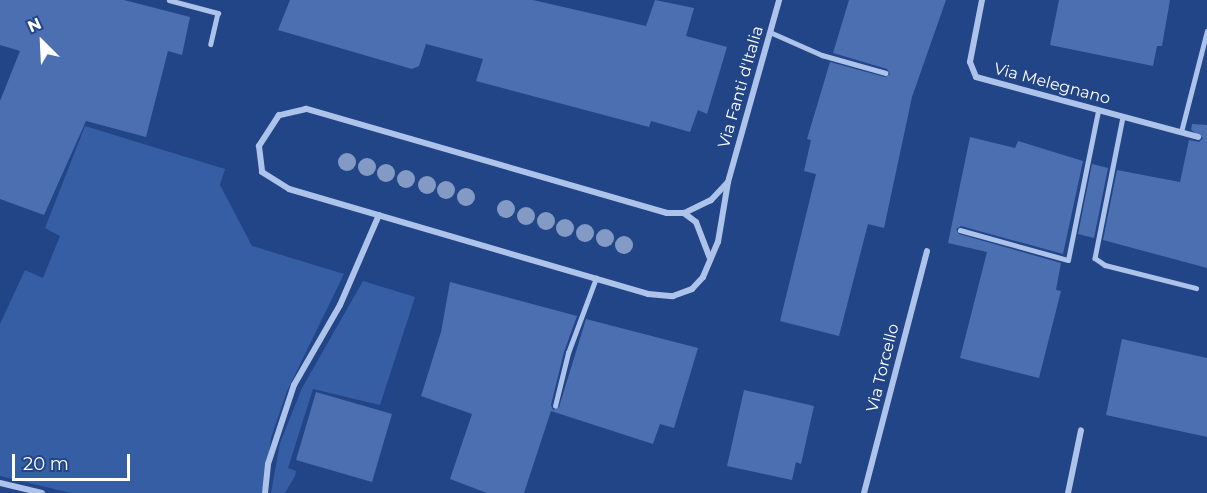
<!DOCTYPE html>
<html>
<head>
<meta charset="utf-8">
<style>
	body { margin:0 }
	#map { position:relative; width:1207px; height:493px; overflow:hidden; background:#224588; font-family:Montserrat,sans-serif }
	div>[style] { position:absolute }
	[style*='--x'] { left:calc(var(--x)*1px); top:calc(var(--y)*1px); width:calc(var(--w)*1px); rotate:calc(var(--a)*1deg) }
	.green>* { inset:0; background:#365ea5 }
	.building>* { inset:0; background:#4b6fb0 }
	.service>* { height:4.5px; margin:-2.25px; padding:0 2.25px; transform-origin:2.25px; border-radius:2.25px; background:#aec3ea }
	.minor>* { height:6px; margin:-3px; padding:0 3px; transform-origin:3px; border-radius:3px; background:#aec3ea }
	.trees>* { width:18px; height:18px; margin:-9px; border-radius:50%; background:#839ac5 }
	span { translate:-50% -50%; white-space:nowrap; text-align:center; line-height:1.15; -webkit-text-stroke:4.5px #224588; paint-order:stroke }
	.street-label { font-size:16px; color:#fff }
	.north { position:absolute; left:12px; top:12px; width:60px; height:60px; -webkit-text-stroke:4px #224588; paint-order:stroke; rotate:336deg; font-size:16px; font-weight:700; line-height:24px; text-align:center; color:#fff }
	.north::after { content:''; display:block; margin:auto; width:21px; height:27px; background:#fff; clip-path:polygon(50% 0,100% 100%,50% 72%,0 100%) }
	.scale { position:absolute; left:12px; top:454px; width:118px; height:27px; box-sizing:border-box; border:3px solid #fff; border-top:0; padding-left:8px; font-size:18px; line-height:21px; white-space:nowrap; color:#fff; -webkit-text-stroke:4px #224588; paint-order:stroke }
</style>
</head>
<body>
<div id="map">
	<div class="green">
		<div style="clip-path:polygon(85px 126px,225px 169px,220px 185px,252px 246px,344px 274px,287px 391px,271px 438px,264px 493px,71px 493px,0 476px,0 324px,25px 270px,43px 278px,60px 236px,45px 228px)"></div>
		<div style="clip-path:polygon(363px 281px,415px 297px,380px 405px,313px 389px,288px 468px,296px 471px,295px 476px,285px 493px,271px 493px,280px 443px,302px 388px)"></div>
	</div>
	<div class="building">
		<div style="clip-path:polygon(0 0,124px 0,190px 17px,182px 55px,168px 51px,146px 137px,86px 121px,44px 215px,0 199px,0 101px,20px 51px,0 45px)"></div>
		<div style="clip-path:polygon(290px 0,533px 0,646px 26px,655px 0,694px 8px,686px 36px,727px 47px,707px 114px,698px 110px,690px 132px,651px 121px,649px 127px,476px 81px,483px 59px,426px 44px,419px 66px,412px 69px,278px 30px)"></div>
		<div style="clip-path:polygon(849px 0,946px 0,912px 97px,884px 228px,868px 224px,839px 336px,780px 321px,816px 174px,804px 171px,811px 140px,807px 139px,830px 62px,885px 77px,890px 74px,887px 69px,833px 53px)"></div>
		<div style="clip-path:polygon(1059px 0,1170px 0,1162px 46px,1157px 46px,1153px 66px,1050px 45px)"></div>
		<div style="clip-path:polygon(1192px 124px,1207px 125px,1207px 268px,1103px 240px,1117px 170px,1180px 182px,1189px 140px,1199px 142px,1203px 138px,1191px 130px)"></div>
		<div style="clip-path:polygon(970px 137px,1015px 148px,1018px 141px,1083px 161px,1063px 254px,961px 226px,956px 229px,959px 234px,1061px 263px,1056px 290px,1061px 291px,1039px 378px,960px 358px,987px 252px,948px 243px)"></div>
		<div style="clip-path:polygon(1092px 164px,1108px 168px,1094px 238px,1078px 234px)"></div>
		<div style="clip-path:polygon(450px 282px,577px 316px,564px 352px,551px 405px,553px 410px,559px 407px,586px 319px,698px 348px,674px 428px,660px 424px,653px 444px,551px 411px,524px 493px,487px 493px,450px 479px,472px 414px,421px 396px,441px 332px)"></div>
		<div style="clip-path:polygon(1122px 339px,1207px 358px,1207px 437px,1106px 415px)"></div>
		<div style="clip-path:polygon(744px 390px,814px 406px,801px 464px,796px 462px,792px 480px,727px 466px)"></div>
		<div style="clip-path:polygon(316px 392px,392px 414px,372px 482px,296px 460px)"></div>
	</div>
	<div class="service">
		<div style="--x:169;--y:0;--w:51;--a:14.9"></div>
		<div style="--x:218;--y:13;--w:32;--a:103"></div>
		<div style="--x:770;--y:32;--w:57;--a:23.9"></div>
		<div style="--x:822;--y:55;--w:66;--a:15.7"></div>
		<div style="--x:1123;--y:117;--w:144;--a:101.2"></div>
		<div style="--x:1095;--y:258;--w:12;--a:35"></div>
		<div style="--x:1105;--y:265;--w:94;--a:14.2"></div>
		<div style="--x:1181;--y:132;--w:104;--a:-75.6"></div>
		<div style="--x:960;--y:230;--w:112;--a:15.5"></div>
		<div style="--x:1068;--y:260;--w:152;--a:-78.6"></div>
		<div style="--x:555;--y:406;--w:55;--a:-76.2"></div>
		<div style="--x:568;--y:353;--w:80;--a:-69.5"></div>
	</div>
	<div class="minor">
		<div style="--x:982;--y:0;--w:63;--a:101"></div>
		<div style="--x:970;--y:62;--w:16;--a:68"></div>
		<div style="--x:976;--y:77;--w:230;--a:15.1"></div>
		<div style="--x:728;--y:182;--w:25;--a:133"></div>
		<div style="--x:711;--y:200;--w:30;--a:154"></div>
		<div style="--x:684;--y:213;--w:17;--a:180"></div>
		<div style="--x:667;--y:213;--w:376;--a:-163.9"></div>
		<div style="--x:306;--y:109;--w:28;--a:167"></div>
		<div style="--x:279;--y:115;--w:37;--a:123"></div>
		<div style="--x:259;--y:146;--w:26;--a:83"></div>
		<div style="--x:262;--y:172;--w:32;--a:32"></div>
		<div style="--x:289;--y:189;--w:374;--a:16.3"></div>
		<div style="--x:648;--y:294;--w:25;--a:5"></div>
		<div style="--x:673;--y:296;--w:20;--a:-20"></div>
		<div style="--x:692;--y:289;--w:16;--a:-47"></div>
		<div style="--x:703;--y:277;--w:38;--a:-67"></div>
		<div style="--x:718;--y:242;--w:61;--a:-80.5"></div>
		<div style="--x:728;--y:182;--w:189;--a:-74.3"></div>
		<div style="--x:684;--y:213;--w:15;--a:37"></div>
		<div style="--x:696;--y:222;--w:39;--a:69"></div>
		<div style="--x:0;--y:483;--w:43;--a:13.4"></div>
		<div style="--x:265;--y:493;--w:29;--a:-84"></div>
		<div style="--x:268;--y:464;--w:83;--a:-71.8"></div>
		<div style="--x:294;--y:385;--w:92;--a:-60.1"></div>
		<div style="--x:340;--y:305;--w:98;--a:-66.6"></div>
		<div style="--x:864;--y:493;--w:250;--a:-75.4"></div>
		<div style="--x:1068;--y:493;--w:64;--a:-78.3"></div>
	</div>
	<div class="trees">
		<div style="left:347px;top:162px"></div>
		<div style="left:367px;top:167px"></div>
		<div style="left:386px;top:173px"></div>
		<div style="left:406px;top:179px"></div>
		<div style="left:427px;top:185px"></div>
		<div style="left:446px;top:190px"></div>
		<div style="left:466px;top:197px"></div>
		<div style="left:506px;top:209px"></div>
		<div style="left:526px;top:216px"></div>
		<div style="left:546px;top:221px"></div>
		<div style="left:565px;top:228px"></div>
		<div style="left:585px;top:233px"></div>
		<div style="left:605px;top:238px"></div>
		<div style="left:624px;top:245px"></div>
	</div>
	<div class="street-label">
		<span style="left:1052px;top:84px;rotate:15deg">Via Melegnano</span>
		<span style="left:741px;top:87px;rotate:-74deg">Via Fanti d'Italia</span>
		<span style="left:883px;top:368px;rotate:-76deg">Via Torcello</span>
	</div>
	<div class="north">N</div>
	<div class="scale">20 m</div>
</div>
</body>
</html>
